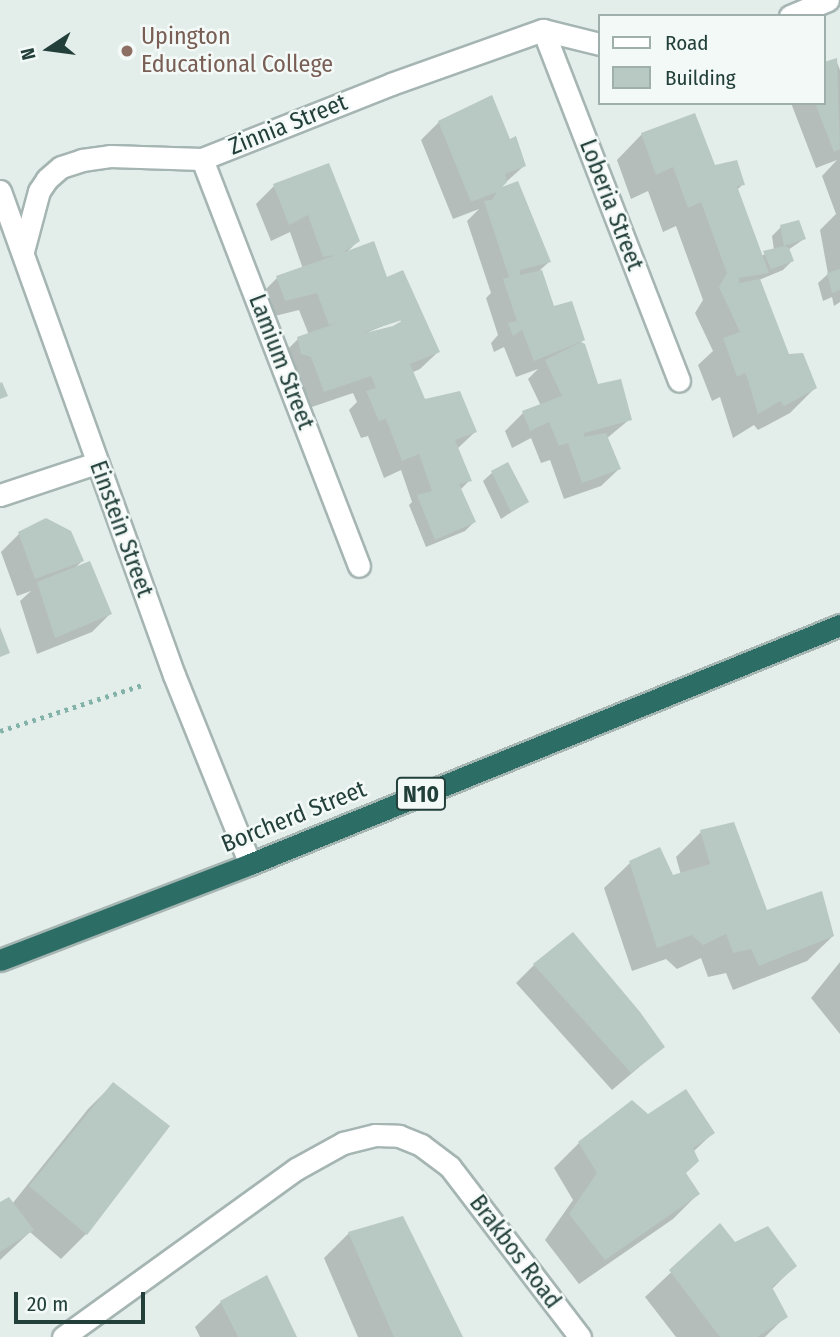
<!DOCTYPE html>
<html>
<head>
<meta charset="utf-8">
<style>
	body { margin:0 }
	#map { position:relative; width:840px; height:1337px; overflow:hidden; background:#e3edea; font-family:"Fira Sans Condensed",sans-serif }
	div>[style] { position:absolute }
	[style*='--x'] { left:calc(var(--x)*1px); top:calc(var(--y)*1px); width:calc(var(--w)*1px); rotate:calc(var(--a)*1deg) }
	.shadow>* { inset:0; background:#0003 }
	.building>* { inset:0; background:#b8c8c3 }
	.path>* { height:4.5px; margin-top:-2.25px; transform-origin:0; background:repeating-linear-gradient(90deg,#82b2a8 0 3.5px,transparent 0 8.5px) }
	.roads { filter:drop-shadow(2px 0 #a5b5b2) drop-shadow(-2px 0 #a5b5b2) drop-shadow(0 2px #a5b5b2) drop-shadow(0 -2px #a5b5b2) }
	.street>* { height:21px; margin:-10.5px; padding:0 10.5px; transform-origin:10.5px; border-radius:10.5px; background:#fff }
	.highway>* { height:21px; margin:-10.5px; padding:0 10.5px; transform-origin:10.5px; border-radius:10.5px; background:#2c6d66 }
	.dots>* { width:19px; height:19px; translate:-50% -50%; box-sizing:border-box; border:4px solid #f3f9f7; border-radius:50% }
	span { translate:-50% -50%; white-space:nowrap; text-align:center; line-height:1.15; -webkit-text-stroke:5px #f3f9f7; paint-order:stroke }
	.shield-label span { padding:2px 5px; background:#f3f9f7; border:2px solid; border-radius:5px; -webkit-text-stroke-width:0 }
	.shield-label { font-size:23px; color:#223f3a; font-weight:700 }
	.education-label { font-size:24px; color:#785e54 }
	.left { translate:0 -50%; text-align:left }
	.street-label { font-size:24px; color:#223f3a }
	.legend { position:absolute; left:598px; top:14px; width:228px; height:91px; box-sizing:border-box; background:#f3f9f7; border:2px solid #9fafab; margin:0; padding:9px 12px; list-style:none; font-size:21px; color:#223f3a }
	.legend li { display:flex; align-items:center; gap:14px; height:35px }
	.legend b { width:35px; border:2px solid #9fafab }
	.north { position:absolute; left:14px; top:14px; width:70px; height:70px; -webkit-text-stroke:5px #f3f9f7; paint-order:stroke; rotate:257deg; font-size:19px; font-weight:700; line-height:28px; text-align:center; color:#223f3a }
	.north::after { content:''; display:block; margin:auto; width:24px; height:32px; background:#223f3a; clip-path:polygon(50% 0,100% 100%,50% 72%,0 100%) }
	.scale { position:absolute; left:14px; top:1292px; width:131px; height:32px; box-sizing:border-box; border:4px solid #223f3a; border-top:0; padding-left:9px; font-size:21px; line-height:24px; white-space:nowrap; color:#223f3a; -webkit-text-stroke:5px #f3f9f7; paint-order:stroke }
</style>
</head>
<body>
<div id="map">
	<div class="shadow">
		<div style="clip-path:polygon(836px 60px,840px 70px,840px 302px,834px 306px,832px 297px,823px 301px,818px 283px,828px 274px,820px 230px,836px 214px,822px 176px,837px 160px,816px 168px,791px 103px,824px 103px)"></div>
		<div style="clip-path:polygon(439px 122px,509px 141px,524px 166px,496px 191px,517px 183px,549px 262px,540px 270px,553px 309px,583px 340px,579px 344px,597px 386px,630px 419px,606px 439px,619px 469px,601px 486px,564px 499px,550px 460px,541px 463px,531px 438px,512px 448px,505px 431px,523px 413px,541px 406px,528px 379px,538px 369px,516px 377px,504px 347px,494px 352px,491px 343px,498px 335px,486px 298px,491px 293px,467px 221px,479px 209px,453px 219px,421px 140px)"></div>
		<div style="clip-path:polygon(642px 134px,714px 167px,743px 184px,737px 190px,761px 256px,774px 250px,772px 236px,781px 227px,804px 239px,788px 250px,792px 261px,783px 270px,759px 280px,788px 356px,815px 388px,790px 413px,758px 430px,754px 425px,733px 438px,720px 397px,712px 401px,698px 365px,713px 351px,695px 313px,703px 300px,676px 226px,663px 232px,648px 191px,631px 199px,617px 160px)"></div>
		<div style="clip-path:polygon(evenodd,274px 186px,358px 241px,347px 252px,386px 280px,438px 352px,420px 369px,411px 373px,424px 401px,475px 432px,457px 449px,469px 481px,460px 490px,474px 522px,465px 531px,426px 547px,409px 505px,412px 502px,401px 470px,384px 478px,368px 436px,361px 438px,349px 410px,357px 402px,353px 393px,306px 409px,280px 357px,298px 339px,309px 335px,299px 310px,267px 318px,259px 296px,277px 278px,303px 269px,290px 232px,271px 241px,256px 204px,274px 186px,400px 319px,402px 323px,393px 328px,366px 333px,400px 319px)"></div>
		<div style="clip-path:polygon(493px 472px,527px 502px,501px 519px,483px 481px)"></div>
		<div style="clip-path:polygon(19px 534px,82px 561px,73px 570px,110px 614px,92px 632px,37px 654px,20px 601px,31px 591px,17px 596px,1px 552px)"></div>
		<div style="clip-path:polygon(701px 832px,766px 912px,833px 936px,807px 961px,733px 990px,726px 973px,708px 977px,701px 958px,677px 969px,666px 959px,632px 971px,604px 888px,630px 863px,672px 877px,681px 875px,676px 857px)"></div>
		<div style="clip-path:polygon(840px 962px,840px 1034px,811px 998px)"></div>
		<div style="clip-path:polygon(534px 965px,663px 1047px,612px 1090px,516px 983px)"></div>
		<div style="clip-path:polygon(113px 1084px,86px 1234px,61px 1259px,30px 1232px,0 1260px,0 1204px,12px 1204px,88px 1109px)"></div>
		<div style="clip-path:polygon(647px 1117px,713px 1133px,693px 1152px,684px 1174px,698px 1194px,673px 1219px,579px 1284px,545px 1240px,573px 1200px,554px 1168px,579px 1143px)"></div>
		<div style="clip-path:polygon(720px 1226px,735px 1245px,795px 1266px,771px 1290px,785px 1317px,765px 1337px,676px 1337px,645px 1297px)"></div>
		<div style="clip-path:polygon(349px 1233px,461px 1337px,358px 1337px,324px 1258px)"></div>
		<div style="clip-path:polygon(267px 1278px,295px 1337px,200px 1337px,195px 1327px,221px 1302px)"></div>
	</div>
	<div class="building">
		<div style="clip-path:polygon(837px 58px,840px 149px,834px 152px,815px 103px,824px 103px,824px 62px)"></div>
		<div style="clip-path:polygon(492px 95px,510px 139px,516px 136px,526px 166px,505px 174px,507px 182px,502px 187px,518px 181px,551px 262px,520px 270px,520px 275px,542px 270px,554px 306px,572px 301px,585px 340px,534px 361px,522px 330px,513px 336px,508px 323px,517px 321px,503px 279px,509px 277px,484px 201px,492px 200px,497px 192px,471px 202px,438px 121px)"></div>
		<div style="clip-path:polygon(695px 113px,715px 165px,737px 160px,745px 185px,737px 186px,769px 273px,739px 278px,739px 283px,760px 279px,789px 354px,803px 353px,817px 388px,784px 406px,780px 401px,758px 414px,747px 377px,745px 373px,737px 377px,723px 338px,740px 332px,719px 287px,727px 273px,701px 202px,688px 208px,673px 167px,656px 175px,641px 133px)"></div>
		<div style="clip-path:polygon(evenodd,329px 163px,360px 241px,342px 253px,374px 241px,387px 277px,403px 270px,440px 352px,410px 364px,425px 399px,460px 391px,477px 432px,455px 440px,472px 481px,459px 484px,476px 522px,435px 540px,417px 495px,432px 491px,419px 454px,402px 461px,386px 419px,379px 421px,366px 391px,376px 388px,371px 376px,324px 392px,311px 357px,301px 354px,297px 337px,337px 323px,329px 325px,317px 293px,285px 301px,276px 276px,336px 255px,323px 257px,308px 215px,289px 225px,273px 184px,329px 163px,405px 319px,393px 326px,365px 333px,365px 332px,405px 319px)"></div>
		<div style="clip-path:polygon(799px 220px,806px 239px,784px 246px,780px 225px)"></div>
		<div style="clip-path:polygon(784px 246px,789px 248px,794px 261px,771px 269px,763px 251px)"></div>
		<div style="clip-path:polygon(840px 269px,840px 290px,832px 293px,827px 273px)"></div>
		<div style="clip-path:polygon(581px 342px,585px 344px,598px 384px,621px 379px,632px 420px,584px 433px,584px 437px,606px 433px,621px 469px,582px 483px,568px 443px,559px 446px,549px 422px,530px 431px,522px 411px,562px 396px,545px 360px)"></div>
		<div style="clip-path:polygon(2px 382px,8px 396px,0 399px,0 383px)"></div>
		<div style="clip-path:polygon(508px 462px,529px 502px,511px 512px,491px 471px)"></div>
		<div style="clip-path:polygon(46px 518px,71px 531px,84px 561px,35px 579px,18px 532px)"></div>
		<div style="clip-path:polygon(90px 561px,112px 614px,55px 638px,37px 582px)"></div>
		<div style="clip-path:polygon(0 627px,10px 653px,0 657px)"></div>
		<div style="clip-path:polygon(734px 822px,767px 910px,822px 891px,834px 936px,759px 966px,751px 949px,733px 953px,726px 934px,703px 945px,692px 935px,657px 948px,629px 861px,660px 847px,673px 875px,710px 864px,700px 830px)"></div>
		<div style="clip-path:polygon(573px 932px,640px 1012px,665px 1047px,631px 1073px,533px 964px)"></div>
		<div style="clip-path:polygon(113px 1082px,170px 1126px,87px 1235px,29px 1186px)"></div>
		<div style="clip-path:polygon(686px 1089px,715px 1133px,693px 1148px,699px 1161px,686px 1173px,700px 1194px,605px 1260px,569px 1214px,597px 1173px,578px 1142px,632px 1100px,648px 1114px)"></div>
		<div style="clip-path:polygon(9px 1197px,34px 1230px,0 1252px,0 1202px)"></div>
		<div style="clip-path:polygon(403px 1216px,463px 1337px,394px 1337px,348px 1232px)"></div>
		<div style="clip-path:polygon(720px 1223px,735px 1242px,768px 1226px,797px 1266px,772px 1287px,788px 1317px,757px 1337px,720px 1337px,669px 1270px)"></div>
		<div style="clip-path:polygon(267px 1275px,297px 1337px,238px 1337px,220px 1301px)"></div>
	</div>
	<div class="path">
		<div style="--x:0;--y:731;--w:149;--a:-17.9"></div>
	</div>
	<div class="roads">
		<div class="street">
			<div style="--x:790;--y:16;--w:41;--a:-22.8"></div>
			<div style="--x:543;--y:30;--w:376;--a:68.8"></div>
			<div style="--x:202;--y:159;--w:436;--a:68.9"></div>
			<div style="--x:0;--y:191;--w:514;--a:70.23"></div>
			<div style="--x:174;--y:675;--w:204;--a:68.1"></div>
			<div style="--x:23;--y:251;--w:62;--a:-75.1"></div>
			<div style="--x:39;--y:191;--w:14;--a:-56"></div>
			<div style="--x:47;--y:179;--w:18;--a:-41"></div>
			<div style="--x:61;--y:167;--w:22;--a:-18"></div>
			<div style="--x:82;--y:160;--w:28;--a:-8"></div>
			<div style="--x:110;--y:156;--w:92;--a:1.9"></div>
			<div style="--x:202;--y:159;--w:203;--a:-21.6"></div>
			<div style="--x:391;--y:84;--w:161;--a:-19.6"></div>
			<div style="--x:543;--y:30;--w:59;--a:13.8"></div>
			<div style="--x:0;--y:495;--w:101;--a:-18.4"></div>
			<div style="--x:63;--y:1337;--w:287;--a:-35.8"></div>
			<div style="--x:296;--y:1169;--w:54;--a:-29"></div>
			<div style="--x:343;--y:1143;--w:33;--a:-14"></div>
			<div style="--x:375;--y:1135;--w:24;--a:2"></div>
			<div style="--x:399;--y:1136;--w:24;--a:22"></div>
			<div style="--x:421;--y:1145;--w:36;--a:37"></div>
			<div style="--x:450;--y:1167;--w:214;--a:52.6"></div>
		</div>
		<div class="highway">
			<div style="--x:0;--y:960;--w:268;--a:-21"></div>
			<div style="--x:250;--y:864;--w:637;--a:-22.05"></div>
		</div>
	</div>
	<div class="dots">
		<div style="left:127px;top:51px;background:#8d6e63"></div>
	</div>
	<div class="shield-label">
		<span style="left:421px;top:794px">N10</span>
	</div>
	<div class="education-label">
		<span class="left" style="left:141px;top:51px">Upington<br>Educational College</span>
	</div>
	<div class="street-label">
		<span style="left:288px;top:125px;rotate:-22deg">Zinnia Street</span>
		<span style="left:611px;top:205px;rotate:69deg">Loberia Street</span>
		<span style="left:281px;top:362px;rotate:69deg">Lamium Street</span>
		<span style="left:121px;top:529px;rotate:70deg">Einstein Street</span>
		<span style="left:294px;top:817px;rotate:-22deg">Borcherd Street</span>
		<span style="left:515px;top:1252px;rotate:53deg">Brakbos Road</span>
	</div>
	<ul class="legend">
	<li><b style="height:9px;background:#fff"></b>Road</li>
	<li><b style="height:19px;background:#b8c8c3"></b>Building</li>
	</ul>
	<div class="north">N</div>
	<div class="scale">20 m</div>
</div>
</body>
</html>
